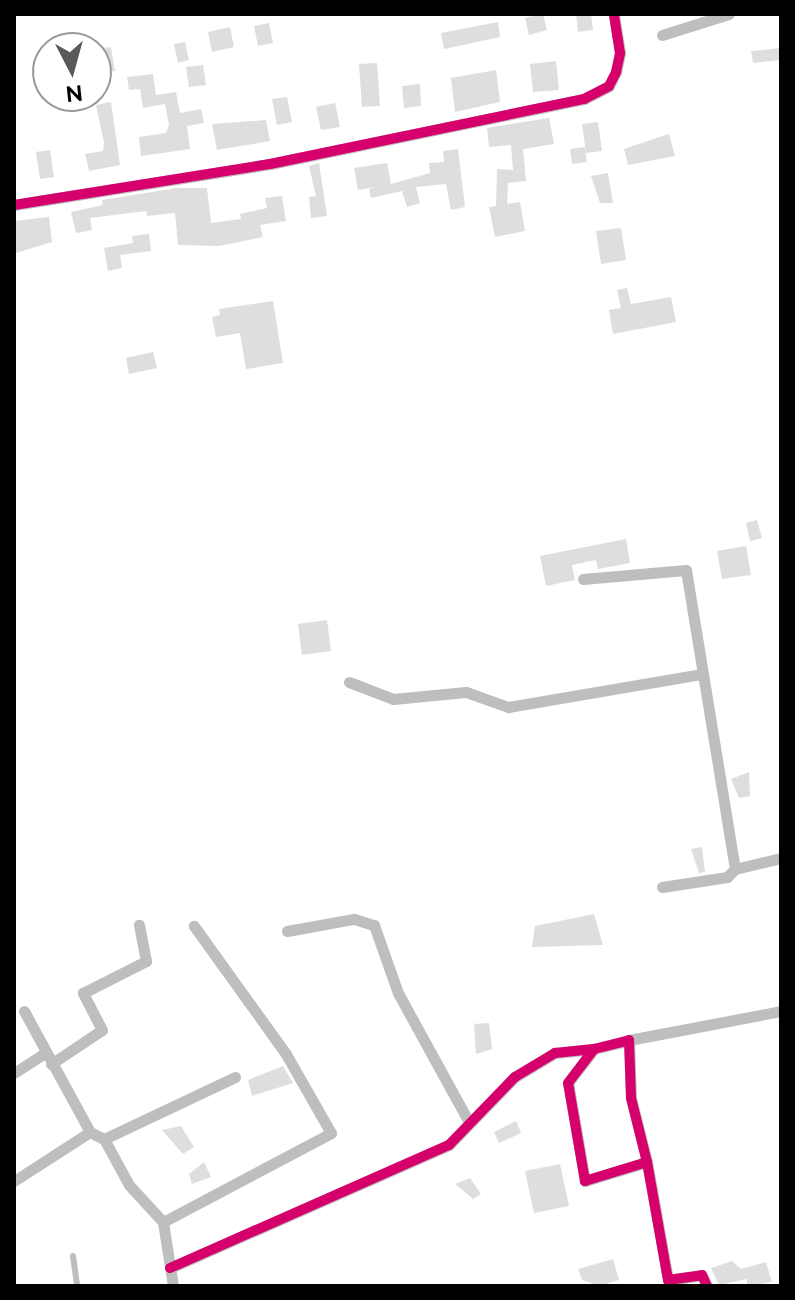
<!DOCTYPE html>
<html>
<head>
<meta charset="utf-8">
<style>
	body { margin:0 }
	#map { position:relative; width:795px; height:1300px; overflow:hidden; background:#fff; font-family:Raleway,sans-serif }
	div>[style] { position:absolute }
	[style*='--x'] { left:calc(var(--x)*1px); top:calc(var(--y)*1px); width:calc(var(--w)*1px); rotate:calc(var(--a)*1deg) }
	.building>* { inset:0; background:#dedede }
	.lane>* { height:6px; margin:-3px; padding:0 3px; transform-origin:3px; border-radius:3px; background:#bebebe }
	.street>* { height:11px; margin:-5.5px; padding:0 5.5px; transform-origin:5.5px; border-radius:5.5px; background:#bebebe }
	.cycleway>* { height:10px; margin:-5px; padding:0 5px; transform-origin:5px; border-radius:5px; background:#d6006c }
	span { translate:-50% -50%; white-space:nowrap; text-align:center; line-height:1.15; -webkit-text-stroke:7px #fff; paint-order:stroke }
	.frame { position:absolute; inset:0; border:16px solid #000; pointer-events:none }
	.north { position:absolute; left:32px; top:32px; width:80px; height:80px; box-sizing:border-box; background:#fff; border:2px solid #999; border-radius:50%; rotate:174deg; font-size:22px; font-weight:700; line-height:32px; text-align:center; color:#000 }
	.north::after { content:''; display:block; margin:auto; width:28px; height:36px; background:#595959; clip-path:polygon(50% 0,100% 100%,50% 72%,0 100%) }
</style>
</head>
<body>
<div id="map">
	<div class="building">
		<div style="clip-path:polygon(543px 14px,547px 30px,529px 35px,525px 18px)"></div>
		<div style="clip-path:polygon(576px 14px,591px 14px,593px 30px,578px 32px)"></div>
		<div style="clip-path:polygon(498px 22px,500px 37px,444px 49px,441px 33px)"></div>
		<div style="clip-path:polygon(269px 23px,273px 43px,258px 46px,254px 26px)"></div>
		<div style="clip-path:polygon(230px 27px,234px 47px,212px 52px,208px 32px)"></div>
		<div style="clip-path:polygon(185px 42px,189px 60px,178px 63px,174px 44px)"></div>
		<div style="clip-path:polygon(111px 47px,115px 71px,98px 74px,96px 49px)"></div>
		<div style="clip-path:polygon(781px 48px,781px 60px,753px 63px,751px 51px)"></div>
		<div style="clip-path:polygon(556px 61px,559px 90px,533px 92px,530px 64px)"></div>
		<div style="clip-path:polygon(377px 63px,380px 106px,362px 107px,359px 64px)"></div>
		<div style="clip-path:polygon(203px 65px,206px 85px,189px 87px,186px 67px)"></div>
		<div style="clip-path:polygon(496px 70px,500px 102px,455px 112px,451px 78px)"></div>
		<div style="clip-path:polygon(153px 74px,156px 95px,176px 92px,180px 113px,201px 109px,204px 123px,187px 126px,190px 149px,141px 156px,139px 137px,166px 133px,169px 125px,165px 104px,143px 108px,140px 89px,129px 90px,127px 77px)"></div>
		<div style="clip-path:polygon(420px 84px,421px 106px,404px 108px,402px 86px)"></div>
		<div style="clip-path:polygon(287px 97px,292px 122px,277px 125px,272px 99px)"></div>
		<div style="clip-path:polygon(111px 102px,120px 165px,89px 171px,85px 154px,103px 151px,104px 143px,96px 105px)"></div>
		<div style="clip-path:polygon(335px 103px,340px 127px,321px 130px,316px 107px)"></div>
		<div style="clip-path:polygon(549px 118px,554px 144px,523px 149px,526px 181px,508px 183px,507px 204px,520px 202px,525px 231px,495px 237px,489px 207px,496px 206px,497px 169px,513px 170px,511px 145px,489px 147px,487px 128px)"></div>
		<div style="clip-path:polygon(266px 120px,270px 141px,217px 150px,212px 124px)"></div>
		<div style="clip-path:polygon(598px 122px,602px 151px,586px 153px,582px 124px)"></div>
		<div style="clip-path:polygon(669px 134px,675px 156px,628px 165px,624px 149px)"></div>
		<div style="clip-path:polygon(585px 147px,587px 162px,572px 164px,570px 149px)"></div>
		<div style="clip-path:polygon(458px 149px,465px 207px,451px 210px,446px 184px,416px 187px,420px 203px,407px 207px,402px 191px,371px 198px,369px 189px,376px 187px,358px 190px,354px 168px,387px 163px,391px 184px,430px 173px,429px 163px,444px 162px,443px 151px)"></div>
		<div style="clip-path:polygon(50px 150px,54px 177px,40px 179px,36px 152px)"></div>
		<div style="clip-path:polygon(319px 163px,327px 216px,311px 218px,309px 197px,316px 196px,309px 166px)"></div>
		<div style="clip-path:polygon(608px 173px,613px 203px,600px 203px,591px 176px)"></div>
		<div style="clip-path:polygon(177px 188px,207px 188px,211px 223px,241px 219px,240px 214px,267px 208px,265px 198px,282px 196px,286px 221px,260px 225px,263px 237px,219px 246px,178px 245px,175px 213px,147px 216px,146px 211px,90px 218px,92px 230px,76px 233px,71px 212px,103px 205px,102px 200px)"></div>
		<div style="clip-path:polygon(49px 217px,52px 242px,16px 253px,14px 221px)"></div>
		<div style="clip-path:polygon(621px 228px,626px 260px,601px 264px,596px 231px)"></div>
		<div style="clip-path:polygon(149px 234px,151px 251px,120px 255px,122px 268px,108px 271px,104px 248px,133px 243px,132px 236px)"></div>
		<div style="clip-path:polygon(627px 288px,631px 304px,671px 297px,676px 322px,613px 334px,609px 310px,621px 308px,617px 290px)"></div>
		<div style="clip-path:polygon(273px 301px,283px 363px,246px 369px,240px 333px,216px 337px,212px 317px,220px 315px,219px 309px)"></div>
		<div style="clip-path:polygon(153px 352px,157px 368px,129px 374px,126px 358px)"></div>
		<div style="clip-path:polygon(757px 520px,762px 538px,750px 541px,746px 523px)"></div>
		<div style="clip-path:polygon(626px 539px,630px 563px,598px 569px,596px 560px,572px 565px,575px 580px,546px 586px,540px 556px)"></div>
		<div style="clip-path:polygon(746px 546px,751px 575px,722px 579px,717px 551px)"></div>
		<div style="clip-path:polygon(327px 620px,331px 651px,302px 655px,298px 624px)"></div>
		<div style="clip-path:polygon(749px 772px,750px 796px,739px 798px,731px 779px)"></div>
		<div style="clip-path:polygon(702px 847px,705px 872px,699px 873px,691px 849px)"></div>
		<div style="clip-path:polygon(594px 914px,603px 945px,532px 947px,535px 926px)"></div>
		<div style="clip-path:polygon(489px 1023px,492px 1049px,476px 1054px,474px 1024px)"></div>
		<div style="clip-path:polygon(283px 1066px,293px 1083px,252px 1096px,248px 1080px)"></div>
		<div style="clip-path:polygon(516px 1121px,521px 1133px,499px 1143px,494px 1132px)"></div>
		<div style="clip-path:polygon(181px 1126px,194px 1147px,183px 1154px,162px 1130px)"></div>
		<div style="clip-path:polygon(204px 1162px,211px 1177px,192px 1184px,189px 1174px)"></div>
		<div style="clip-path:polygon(560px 1164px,569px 1206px,534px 1213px,525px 1171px)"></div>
		<div style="clip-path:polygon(470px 1178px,481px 1194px,473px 1199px,455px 1184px)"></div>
		<div style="clip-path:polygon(613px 1259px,619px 1280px,599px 1286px,582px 1280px,578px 1269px)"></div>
		<div style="clip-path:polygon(732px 1261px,741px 1269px,766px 1262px,772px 1282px,747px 1286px,747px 1279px,719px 1285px,711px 1268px)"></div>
	</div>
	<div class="lane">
		<div style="--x:73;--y:1256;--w:30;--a:82"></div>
	</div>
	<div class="street">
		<div style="--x:662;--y:35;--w:70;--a:-17.4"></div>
		<div style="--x:14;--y:205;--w:259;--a:-9.1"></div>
		<div style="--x:270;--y:164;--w:321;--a:-11.7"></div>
		<div style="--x:584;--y:99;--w:28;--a:-27"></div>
		<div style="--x:609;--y:86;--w:16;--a:-63"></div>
		<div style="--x:616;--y:72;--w:19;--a:-78"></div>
		<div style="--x:620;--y:53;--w:39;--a:-99"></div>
		<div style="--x:583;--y:579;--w:103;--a:-5"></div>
		<div style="--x:686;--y:570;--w:303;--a:80.7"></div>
		<div style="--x:349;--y:682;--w:47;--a:21.1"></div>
		<div style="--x:393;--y:699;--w:73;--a:-5.5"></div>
		<div style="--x:466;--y:692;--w:45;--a:19.7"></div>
		<div style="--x:508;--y:707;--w:197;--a:-9.7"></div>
		<div style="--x:662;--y:887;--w:66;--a:-8.7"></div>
		<div style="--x:727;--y:877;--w:11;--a:-45"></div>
		<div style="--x:735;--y:869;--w:47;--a:-13.4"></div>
		<div style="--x:287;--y:931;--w:68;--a:-10.2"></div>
		<div style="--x:354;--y:919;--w:21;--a:17"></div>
		<div style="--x:374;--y:925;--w:72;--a:70.6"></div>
		<div style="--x:398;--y:993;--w:147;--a:61.2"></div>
		<div style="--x:24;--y:1011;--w:138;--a:61.4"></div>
		<div style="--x:629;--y:1040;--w:155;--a:-10.8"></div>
		<div style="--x:51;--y:1064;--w:61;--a:-33.7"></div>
		<div style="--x:102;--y:1030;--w:42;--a:-117.2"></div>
		<div style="--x:83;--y:993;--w:71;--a:-26.9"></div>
		<div style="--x:146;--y:961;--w:37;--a:-101"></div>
		<div style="--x:14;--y:1073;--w:37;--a:-33"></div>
		<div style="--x:104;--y:1139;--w:145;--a:-25.3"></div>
		<div style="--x:647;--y:1162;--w:65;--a:163"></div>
		<div style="--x:585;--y:1181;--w:99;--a:-99.8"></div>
		<div style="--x:568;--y:1083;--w:43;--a:-52.6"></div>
		<div style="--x:594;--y:1049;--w:36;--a:-14"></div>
		<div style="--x:629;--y:1040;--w:58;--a:88"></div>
		<div style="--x:631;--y:1098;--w:66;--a:76"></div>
		<div style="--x:647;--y:1162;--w:120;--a:79.9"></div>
		<div style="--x:668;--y:1280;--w:34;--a:-8"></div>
		<div style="--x:702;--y:1275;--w:12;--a:66"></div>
		<div style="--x:14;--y:1181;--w:90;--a:-32.8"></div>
		<div style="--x:90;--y:1132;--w:16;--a:27"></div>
		<div style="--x:104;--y:1139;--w:52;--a:61.5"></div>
		<div style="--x:129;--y:1185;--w:50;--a:47.4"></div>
		<div style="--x:163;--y:1222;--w:65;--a:81.1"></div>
		<div style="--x:163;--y:1222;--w:190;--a:-27.9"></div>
		<div style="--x:331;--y:1133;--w:91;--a:-119.7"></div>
		<div style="--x:286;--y:1054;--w:158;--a:-125.7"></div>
		<div style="--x:170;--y:1268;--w:305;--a:-23.8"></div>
		<div style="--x:449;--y:1145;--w:95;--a:-45.9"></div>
		<div style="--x:515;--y:1077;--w:47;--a:-31"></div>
		<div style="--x:555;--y:1053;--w:39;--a:-6"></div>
	</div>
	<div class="cycleway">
		<div style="--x:14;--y:205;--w:259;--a:-9.1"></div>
		<div style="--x:270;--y:164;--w:321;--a:-11.7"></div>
		<div style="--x:584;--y:99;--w:28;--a:-27"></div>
		<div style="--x:609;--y:86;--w:16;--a:-63"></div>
		<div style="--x:616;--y:72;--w:19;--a:-78"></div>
		<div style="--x:620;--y:53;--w:39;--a:-99"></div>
		<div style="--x:647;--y:1162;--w:65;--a:163"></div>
		<div style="--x:585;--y:1181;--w:99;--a:-99.8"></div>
		<div style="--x:568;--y:1083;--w:43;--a:-52.6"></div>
		<div style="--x:594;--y:1049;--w:36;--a:-14"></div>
		<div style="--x:629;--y:1040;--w:58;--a:88"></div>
		<div style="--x:631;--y:1098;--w:66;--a:76"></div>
		<div style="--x:647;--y:1162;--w:120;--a:79.9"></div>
		<div style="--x:668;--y:1280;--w:34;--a:-8"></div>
		<div style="--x:702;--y:1275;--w:12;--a:66"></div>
		<div style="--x:170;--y:1268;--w:305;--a:-23.8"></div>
		<div style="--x:449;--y:1145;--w:95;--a:-45.9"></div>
		<div style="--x:515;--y:1077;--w:47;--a:-31"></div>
		<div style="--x:555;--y:1053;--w:39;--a:-6"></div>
	</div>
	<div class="frame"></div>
	<div class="north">N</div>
</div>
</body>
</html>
